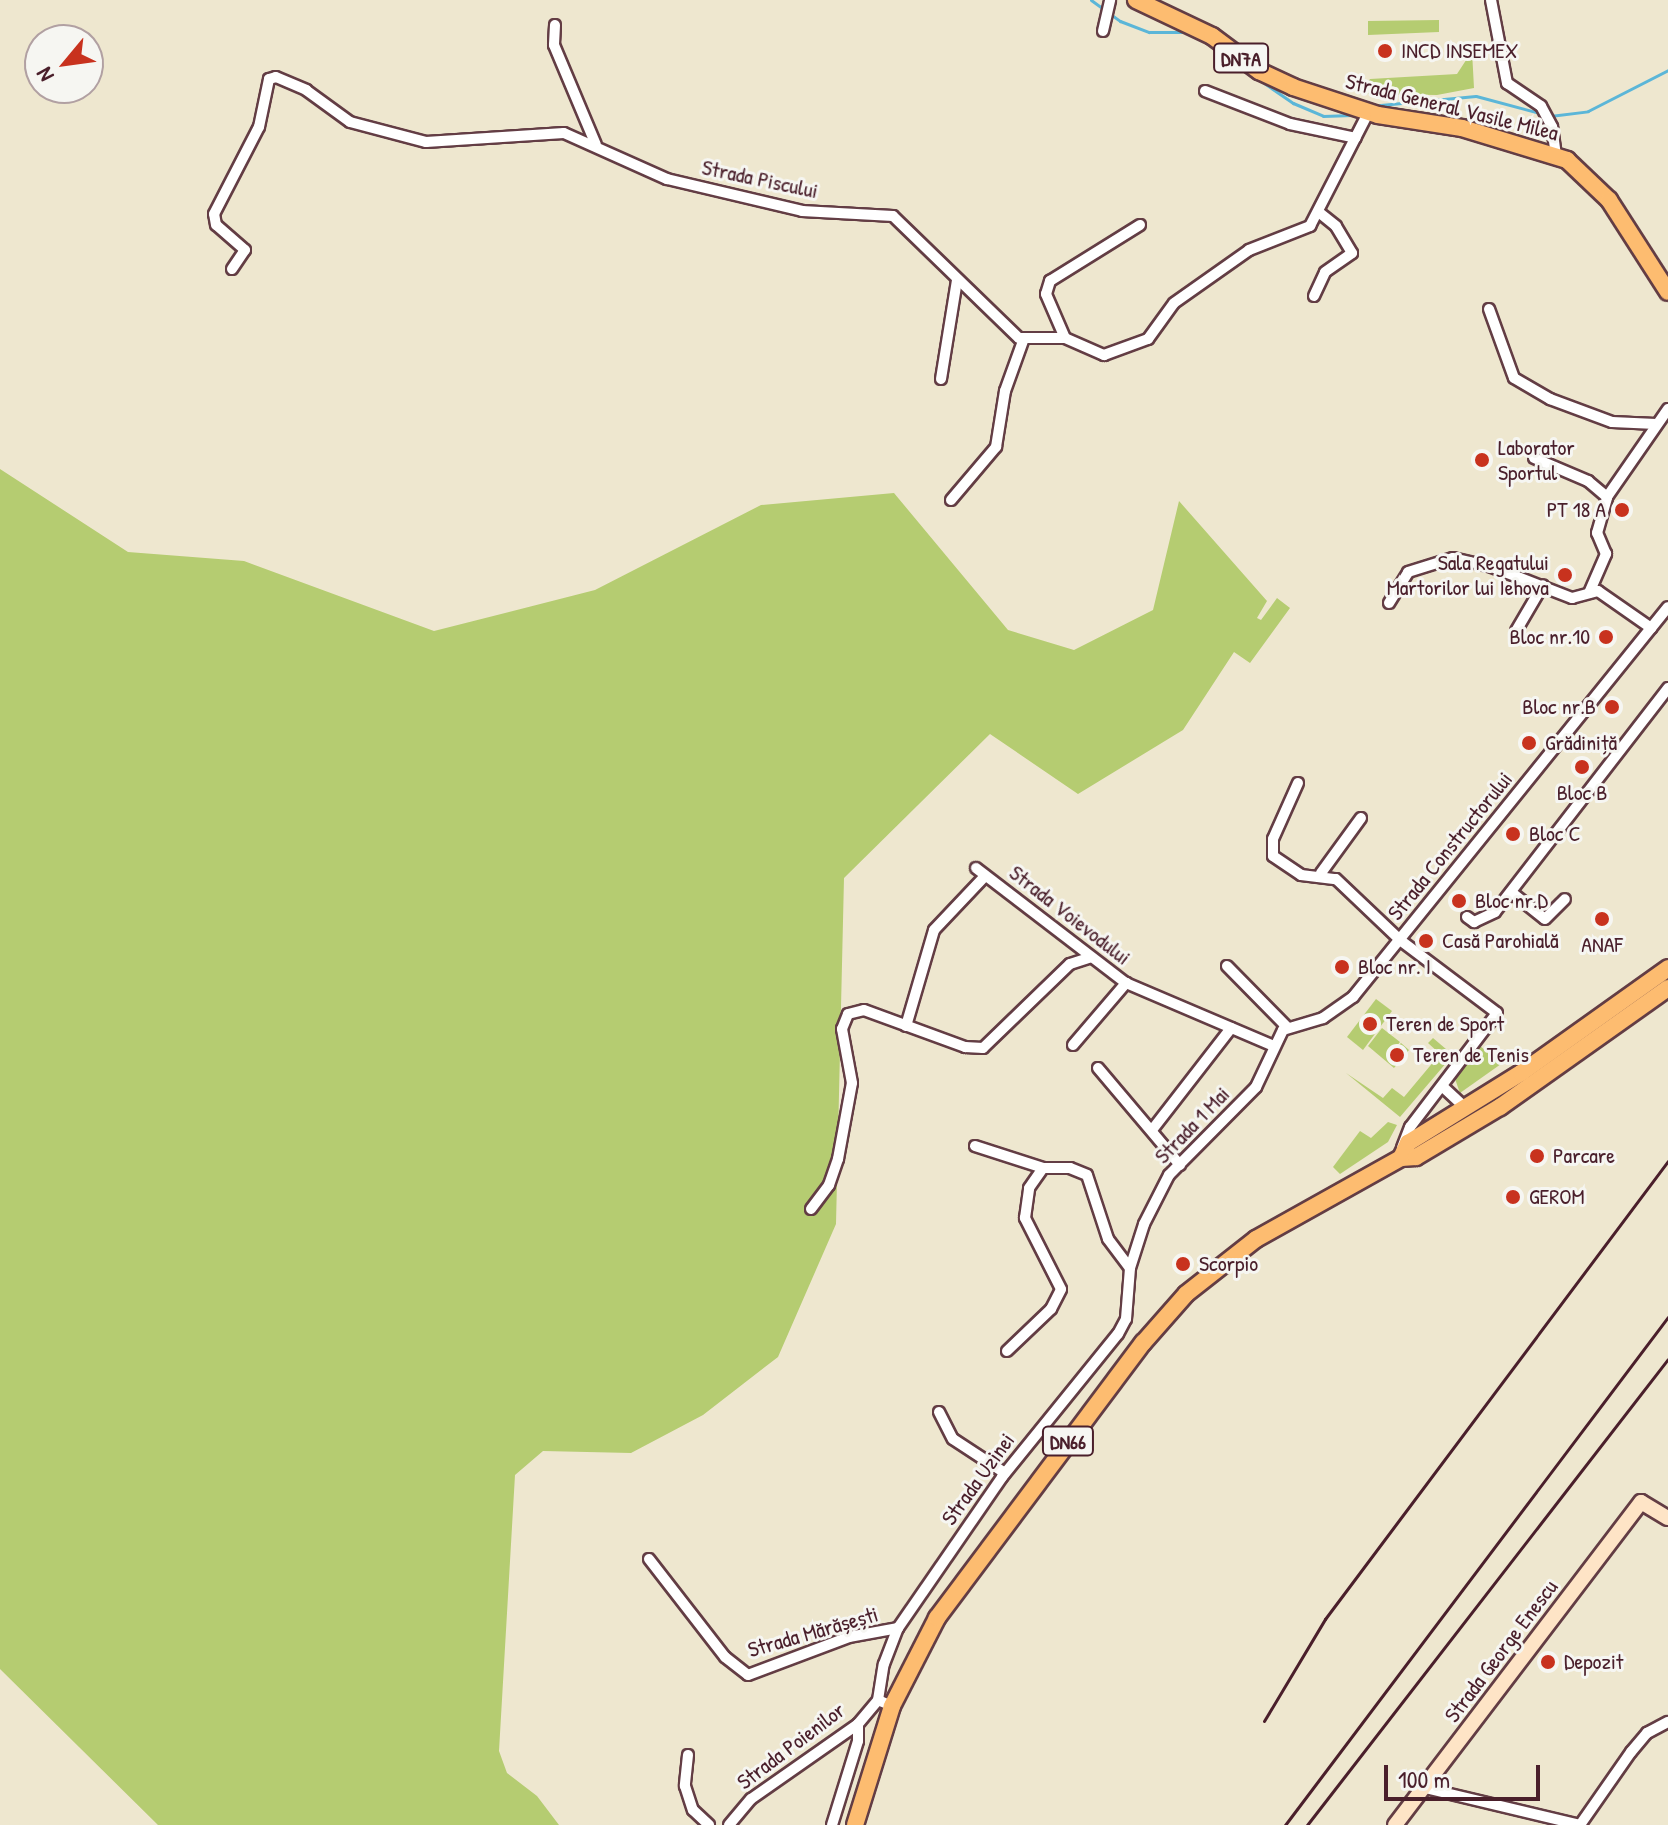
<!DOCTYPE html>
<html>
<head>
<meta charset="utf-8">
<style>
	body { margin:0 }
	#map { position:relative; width:1668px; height:1825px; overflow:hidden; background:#eee7cf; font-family:"Patrick Hand",sans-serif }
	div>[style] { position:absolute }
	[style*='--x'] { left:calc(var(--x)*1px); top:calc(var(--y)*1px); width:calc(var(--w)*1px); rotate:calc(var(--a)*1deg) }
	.green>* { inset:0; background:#b5cc71 }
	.stream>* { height:3px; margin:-1.5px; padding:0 1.5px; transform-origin:1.5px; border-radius:1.5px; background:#5bb6d8 }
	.roads { filter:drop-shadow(2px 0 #633d44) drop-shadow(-2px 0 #633d44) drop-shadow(0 2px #633d44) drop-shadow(0 -2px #633d44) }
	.street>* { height:10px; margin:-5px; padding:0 5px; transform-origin:5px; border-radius:5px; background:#fff }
	.secondary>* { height:14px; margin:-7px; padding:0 7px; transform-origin:7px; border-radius:7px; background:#fee4c6 }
	.primary>* { height:16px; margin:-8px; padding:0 8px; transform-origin:8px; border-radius:8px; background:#fdbc70 }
	.rail>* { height:3px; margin:-1.5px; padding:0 1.5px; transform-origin:1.5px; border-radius:1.5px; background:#4a1f2b }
	.dots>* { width:22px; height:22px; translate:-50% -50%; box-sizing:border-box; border:4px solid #f6f6f2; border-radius:50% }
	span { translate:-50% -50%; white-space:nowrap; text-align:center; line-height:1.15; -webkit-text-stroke:6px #f6f6f2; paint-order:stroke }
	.shield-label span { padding:2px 6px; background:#f6f6f2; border:2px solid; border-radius:6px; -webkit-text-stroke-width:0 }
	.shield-label { font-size:20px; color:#4a1f2b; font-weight:700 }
	.poi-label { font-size:22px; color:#4a1f2b }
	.left { translate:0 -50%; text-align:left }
	.right { translate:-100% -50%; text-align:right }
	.street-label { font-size:22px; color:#4a1f2b }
	.north { position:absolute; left:24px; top:24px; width:80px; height:80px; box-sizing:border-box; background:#f6f6f2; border:2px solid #b1a0a2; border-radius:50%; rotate:241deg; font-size:22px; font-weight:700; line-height:32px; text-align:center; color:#4a1f2b }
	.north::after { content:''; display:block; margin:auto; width:28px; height:36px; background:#c8321e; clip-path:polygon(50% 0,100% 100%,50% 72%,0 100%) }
	.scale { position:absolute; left:1384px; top:1765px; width:156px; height:36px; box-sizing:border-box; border:4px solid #4a1f2b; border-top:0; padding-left:10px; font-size:24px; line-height:28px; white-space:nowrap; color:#4a1f2b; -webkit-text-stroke:6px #f6f6f2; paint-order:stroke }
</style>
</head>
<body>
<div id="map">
	<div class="green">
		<div style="clip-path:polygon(1439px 20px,1439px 32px,1368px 35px,1368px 21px)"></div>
		<div style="clip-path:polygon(1472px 51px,1474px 88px,1437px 95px,1360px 94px,1370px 79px,1457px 74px)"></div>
		<div style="clip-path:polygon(0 469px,128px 552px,244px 561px,434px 631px,595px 590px,761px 505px,894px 493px,1008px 630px,1074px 650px,1153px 610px,1179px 501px,1267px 601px,1257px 618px,1261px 620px,1277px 598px,1290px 608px,1250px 663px,1234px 652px,1183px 730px,1078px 794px,990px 734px,844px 878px,836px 1224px,778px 1357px,703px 1415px,631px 1453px,543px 1451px,515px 1475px,499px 1751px,507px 1773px,537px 1796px,559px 1825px,158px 1825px,0 1669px)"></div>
		<div style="clip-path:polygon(1376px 999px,1392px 1011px,1363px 1050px,1347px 1037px)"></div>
		<div style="clip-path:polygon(1382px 1028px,1400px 1042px,1393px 1051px,1401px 1043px,1409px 1050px,1394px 1068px,1368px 1046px)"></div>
		<div style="clip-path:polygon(1433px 1038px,1453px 1055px,1400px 1117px,1346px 1073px,1383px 1098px,1392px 1088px,1404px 1097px,1440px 1054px,1428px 1043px)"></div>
		<div style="clip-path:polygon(1479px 1045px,1501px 1064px,1460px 1093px,1454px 1076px)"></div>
		<div style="clip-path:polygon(1388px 1122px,1397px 1125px,1388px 1142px,1340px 1174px,1333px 1167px,1360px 1131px,1371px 1138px)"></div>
	</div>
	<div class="stream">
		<div style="--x:1091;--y:0;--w:36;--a:36"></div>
		<div style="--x:1120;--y:21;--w:31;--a:21"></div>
		<div style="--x:1149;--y:32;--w:37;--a:0"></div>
		<div style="--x:1229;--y:59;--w:78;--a:34.5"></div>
		<div style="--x:1293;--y:103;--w:33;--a:23"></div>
		<div style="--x:1323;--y:116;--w:29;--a:-2"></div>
		<div style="--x:1370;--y:106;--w:106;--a:-5.4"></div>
		<div style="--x:1476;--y:96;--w:69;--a:15"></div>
		<div style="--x:1550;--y:116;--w:38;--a:-7"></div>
		<div style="--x:1588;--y:111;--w:90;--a:-27.1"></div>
	</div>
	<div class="roads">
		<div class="street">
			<div style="--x:1491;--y:0;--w:85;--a:79.1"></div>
			<div style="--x:1507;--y:83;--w:41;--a:34.1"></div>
			<div style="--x:1541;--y:106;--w:24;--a:62"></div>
			<div style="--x:1552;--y:127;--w:28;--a:82"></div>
			<div style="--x:555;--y:25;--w:20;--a:93"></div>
			<div style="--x:554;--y:45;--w:108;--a:67.2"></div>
			<div style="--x:1103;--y:31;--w:32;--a:-77"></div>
			<div style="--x:1205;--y:91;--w:91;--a:21.2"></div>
			<div style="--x:1290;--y:124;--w:67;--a:12"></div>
			<div style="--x:232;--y:269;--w:23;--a:-56"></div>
			<div style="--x:245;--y:250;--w:38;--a:-139"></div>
			<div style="--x:216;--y:225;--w:11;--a:-100"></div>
			<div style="--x:214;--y:214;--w:98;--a:-62.7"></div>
			<div style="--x:259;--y:127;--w:49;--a:-78.2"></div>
			<div style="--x:269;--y:79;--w:7;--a:-16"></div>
			<div style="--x:276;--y:77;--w:33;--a:23"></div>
			<div style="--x:306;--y:90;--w:54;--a:36"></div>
			<div style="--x:350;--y:122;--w:79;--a:14.7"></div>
			<div style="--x:426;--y:142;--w:138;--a:-3.7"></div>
			<div style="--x:564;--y:133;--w:113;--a:24.1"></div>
			<div style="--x:667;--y:179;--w:139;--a:13.3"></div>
			<div style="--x:802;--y:211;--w:91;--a:3.1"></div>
			<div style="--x:893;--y:216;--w:175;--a:44.1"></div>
			<div style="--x:1019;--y:338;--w:46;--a:0"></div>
			<div style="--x:1065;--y:338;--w:43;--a:23.6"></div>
			<div style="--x:1104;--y:355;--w:47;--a:-20"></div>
			<div style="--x:1148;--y:339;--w:44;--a:-54.2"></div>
			<div style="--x:1174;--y:303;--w:92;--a:-35.2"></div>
			<div style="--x:1249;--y:250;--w:66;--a:-21.5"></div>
			<div style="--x:1310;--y:226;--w:129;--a:-62.8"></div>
			<div style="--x:1314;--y:296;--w:26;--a:-65"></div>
			<div style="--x:1325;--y:272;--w:33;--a:-35"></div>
			<div style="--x:1352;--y:253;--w:31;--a:-121"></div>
			<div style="--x:1336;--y:226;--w:21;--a:-141"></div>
			<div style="--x:1489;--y:309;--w:73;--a:70.1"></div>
			<div style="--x:1514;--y:378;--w:42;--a:30.3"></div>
			<div style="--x:1550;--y:399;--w:66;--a:20.4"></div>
			<div style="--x:1612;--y:422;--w:44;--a:2.6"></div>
			<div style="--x:1065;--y:338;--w:48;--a:-113.4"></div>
			<div style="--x:1046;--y:294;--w:14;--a:-73"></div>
			<div style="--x:1050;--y:281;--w:106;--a:-31.9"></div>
			<div style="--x:941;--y:379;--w:100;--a:-80.8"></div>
			<div style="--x:1534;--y:458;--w:59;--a:23.1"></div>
			<div style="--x:1588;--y:481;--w:25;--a:40"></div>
			<div style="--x:951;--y:500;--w:70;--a:-49.7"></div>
			<div style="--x:996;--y:447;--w:57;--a:-80.9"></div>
			<div style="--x:1005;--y:391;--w:53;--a:-70.2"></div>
			<div style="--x:1589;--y:593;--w:43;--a:-66.4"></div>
			<div style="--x:1606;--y:554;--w:23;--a:-113"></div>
			<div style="--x:1597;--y:533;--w:37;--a:-74"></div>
			<div style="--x:1607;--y:497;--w:107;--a:-55.3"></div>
			<div style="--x:1389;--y:603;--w:36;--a:-58"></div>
			<div style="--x:1408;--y:572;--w:47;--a:-17.3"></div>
			<div style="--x:1453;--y:558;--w:40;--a:13"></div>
			<div style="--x:1492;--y:567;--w:86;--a:21.2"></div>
			<div style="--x:1572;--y:598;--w:27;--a:-15"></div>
			<div style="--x:1598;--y:591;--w:65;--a:34.9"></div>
			<div style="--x:1516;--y:631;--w:53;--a:-59.6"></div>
			<div style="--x:1298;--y:783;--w:61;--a:114.1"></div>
			<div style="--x:1273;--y:839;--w:17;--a:90"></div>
			<div style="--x:1273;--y:856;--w:34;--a:34"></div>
			<div style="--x:1301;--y:875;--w:35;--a:7"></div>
			<div style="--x:1336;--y:879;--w:88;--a:43.6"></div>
			<div style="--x:1400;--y:940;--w:121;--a:37"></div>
			<div style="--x:1497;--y:1013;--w:143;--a:127.3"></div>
			<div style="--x:1410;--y:1127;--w:22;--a:111"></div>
			<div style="--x:976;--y:868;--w:189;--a:37.5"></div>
			<div style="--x:1126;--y:983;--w:161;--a:23.1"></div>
			<div style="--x:1321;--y:873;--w:68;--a:-54"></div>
			<div style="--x:1511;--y:892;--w:43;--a:38.5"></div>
			<div style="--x:1545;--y:919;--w:28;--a:-45"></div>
			<div style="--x:1467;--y:917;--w:9;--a:36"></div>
			<div style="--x:1474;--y:922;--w:23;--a:-25"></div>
			<div style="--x:1495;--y:912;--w:283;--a:-52.3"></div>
			<div style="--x:1227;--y:966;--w:87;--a:45.5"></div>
			<div style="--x:906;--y:1026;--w:100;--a:-73.7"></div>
			<div style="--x:934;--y:930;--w:74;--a:-46.6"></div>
			<div style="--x:1073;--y:1045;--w:82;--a:-49.5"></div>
			<div style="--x:1098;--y:1068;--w:127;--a:49.8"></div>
			<div style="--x:1442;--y:1086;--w:33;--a:43"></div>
			<div style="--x:1152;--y:1130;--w:129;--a:-52.2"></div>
			<div style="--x:975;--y:1146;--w:71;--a:17.9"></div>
			<div style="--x:1043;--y:1168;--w:27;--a:0"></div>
			<div style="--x:1070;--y:1168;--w:18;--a:22"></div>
			<div style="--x:1087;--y:1175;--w:67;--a:71.8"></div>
			<div style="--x:1108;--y:1239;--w:36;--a:53"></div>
			<div style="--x:811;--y:1209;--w:30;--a:-53"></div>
			<div style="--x:829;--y:1185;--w:28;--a:-71"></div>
			<div style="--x:838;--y:1159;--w:77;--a:-79.6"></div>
			<div style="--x:852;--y:1083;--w:55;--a:-100.5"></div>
			<div style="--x:842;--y:1029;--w:16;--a:-68"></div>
			<div style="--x:848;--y:1014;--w:16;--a:-14"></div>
			<div style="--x:864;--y:1010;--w:108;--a:20.1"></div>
			<div style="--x:965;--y:1047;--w:18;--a:3"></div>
			<div style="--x:983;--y:1048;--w:121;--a:-44"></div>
			<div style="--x:1070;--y:964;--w:22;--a:-18"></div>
			<div style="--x:1007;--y:1351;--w:61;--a:-43.7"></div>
			<div style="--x:1051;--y:1309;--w:22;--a:-63"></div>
			<div style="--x:1061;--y:1289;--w:80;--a:-116.9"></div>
			<div style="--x:1025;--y:1218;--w:30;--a:-82"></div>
			<div style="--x:1029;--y:1188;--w:24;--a:-55"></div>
			<div style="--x:939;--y:1412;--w:30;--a:63"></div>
			<div style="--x:953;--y:1439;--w:62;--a:33.2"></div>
			<div style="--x:649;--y:1559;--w:124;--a:52.2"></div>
			<div style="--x:725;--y:1657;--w:29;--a:38"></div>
			<div style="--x:748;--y:1675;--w:108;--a:-20.6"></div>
			<div style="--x:849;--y:1637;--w:50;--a:-10.4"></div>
			<div style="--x:892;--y:1706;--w:15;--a:-157"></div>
			<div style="--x:878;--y:1700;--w:36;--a:-81"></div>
			<div style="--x:884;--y:1664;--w:39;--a:-69"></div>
			<div style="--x:898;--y:1628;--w:183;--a:-55.4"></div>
			<div style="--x:1002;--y:1477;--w:184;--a:-51"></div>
			<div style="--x:1118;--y:1334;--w:17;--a:-62"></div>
			<div style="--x:1126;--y:1319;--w:51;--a:-85.5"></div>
			<div style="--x:1130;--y:1268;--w:46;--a:-72.3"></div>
			<div style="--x:1144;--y:1224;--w:55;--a:-63"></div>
			<div style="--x:1169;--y:1175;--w:124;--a:-45.3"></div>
			<div style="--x:1256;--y:1087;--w:63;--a:-64.7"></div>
			<div style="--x:1283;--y:1030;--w:42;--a:-16.7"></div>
			<div style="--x:1323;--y:1018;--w:37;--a:-35"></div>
			<div style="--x:1353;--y:997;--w:501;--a:-51.07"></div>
			<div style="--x:688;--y:1755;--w:31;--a:96"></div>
			<div style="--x:685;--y:1786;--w:25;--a:72"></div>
			<div style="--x:693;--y:1810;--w:22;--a:43"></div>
			<div style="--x:1425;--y:1788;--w:159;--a:13.4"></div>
			<div style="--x:729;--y:1825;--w:34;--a:-50"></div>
			<div style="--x:751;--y:1799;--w:131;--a:-35"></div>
			<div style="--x:858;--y:1724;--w:31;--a:-50"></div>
			<div style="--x:832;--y:1825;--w:88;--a:-72.8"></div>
			<div style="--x:858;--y:1741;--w:17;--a:-90"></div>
			<div style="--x:1580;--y:1825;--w:89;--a:-55.1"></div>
			<div style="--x:1631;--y:1752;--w:25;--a:-50"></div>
			<div style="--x:1647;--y:1733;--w:24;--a:-28"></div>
		</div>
		<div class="secondary">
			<div style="--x:1395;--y:1825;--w:406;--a:-52.7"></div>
			<div style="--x:1641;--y:1502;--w:31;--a:31"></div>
		</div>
		<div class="primary">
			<div style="--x:1136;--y:0;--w:84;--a:25.3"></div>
			<div style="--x:1212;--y:36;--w:59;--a:36.7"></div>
			<div style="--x:1259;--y:71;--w:38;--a:25"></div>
			<div style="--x:1293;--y:87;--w:89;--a:18.2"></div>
			<div style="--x:1378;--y:115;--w:85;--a:8.8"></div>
			<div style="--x:1462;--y:128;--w:110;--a:16.9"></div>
			<div style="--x:1567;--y:160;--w:58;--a:43.6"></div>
			<div style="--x:1609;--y:200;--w:109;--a:57.3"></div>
			<div style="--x:1401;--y:1158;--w:17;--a:-65"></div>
			<div style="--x:1408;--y:1143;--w:133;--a:-31.8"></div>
			<div style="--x:1521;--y:1073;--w:181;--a:-35.5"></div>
			<div style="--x:855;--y:1825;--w:125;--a:-72.7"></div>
			<div style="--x:892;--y:1706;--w:99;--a:-62.9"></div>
			<div style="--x:937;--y:1618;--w:344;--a:-53.2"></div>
			<div style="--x:1143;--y:1343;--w:65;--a:-48.7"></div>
			<div style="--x:1186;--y:1294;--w:89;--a:-38.2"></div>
			<div style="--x:1256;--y:1239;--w:166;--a:-29.2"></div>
			<div style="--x:1401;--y:1158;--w:15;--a:-4"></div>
			<div style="--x:1416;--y:1157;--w:98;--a:-30.8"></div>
			<div style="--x:1500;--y:1107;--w:206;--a:-35.3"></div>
		</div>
	</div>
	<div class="rail">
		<div style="--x:1264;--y:1721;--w:119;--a:-59.1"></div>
		<div style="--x:1325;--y:1619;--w:572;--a:-53.17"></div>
		<div style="--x:1285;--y:1825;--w:636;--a:-52.99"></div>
		<div style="--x:1307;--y:1825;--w:589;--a:-52.24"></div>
	</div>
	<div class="dots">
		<div style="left:1385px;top:51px;background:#c8321e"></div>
		<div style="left:1482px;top:460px;background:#c8321e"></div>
		<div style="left:1622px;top:510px;background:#c8321e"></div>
		<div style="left:1565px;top:575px;background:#c8321e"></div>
		<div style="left:1606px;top:637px;background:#c8321e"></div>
		<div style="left:1612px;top:707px;background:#c8321e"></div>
		<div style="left:1529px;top:743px;background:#c8321e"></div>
		<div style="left:1582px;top:767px;background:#c8321e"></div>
		<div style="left:1513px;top:834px;background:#c8321e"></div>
		<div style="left:1459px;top:901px;background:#c8321e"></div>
		<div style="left:1602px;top:919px;background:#c8321e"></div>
		<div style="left:1426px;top:941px;background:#c8321e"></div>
		<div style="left:1342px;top:967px;background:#c8321e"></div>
		<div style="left:1370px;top:1024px;background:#c8321e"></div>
		<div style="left:1397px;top:1055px;background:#c8321e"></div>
		<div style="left:1537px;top:1156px;background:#c8321e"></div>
		<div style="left:1513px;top:1197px;background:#c8321e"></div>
		<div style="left:1183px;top:1264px;background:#c8321e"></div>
		<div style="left:1548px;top:1662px;background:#c8321e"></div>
	</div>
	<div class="shield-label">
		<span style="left:1241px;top:58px">DN7A</span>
		<span style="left:1068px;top:1441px">DN66</span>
	</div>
	<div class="poi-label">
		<span class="left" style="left:1401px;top:51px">INCD INSEMEX</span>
		<span class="left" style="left:1498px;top:460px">Laborator<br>Sportul</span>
		<span class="right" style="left:1606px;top:510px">PT 18 A</span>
		<span class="right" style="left:1549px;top:575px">Sala Regatului<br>Martorilor lui Iehova</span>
		<span class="right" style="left:1590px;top:637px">Bloc nr.10</span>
		<span class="right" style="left:1596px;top:707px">Bloc nr.B</span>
		<span class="left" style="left:1545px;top:743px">Grădiniță</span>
		<span style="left:1582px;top:793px">Bloc B</span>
		<span class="left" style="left:1529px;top:834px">Bloc C</span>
		<span class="left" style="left:1475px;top:901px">Bloc nr.D</span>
		<span class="left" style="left:1442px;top:941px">Casă Parohială</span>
		<span style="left:1602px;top:945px">ANAF</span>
		<span class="left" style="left:1358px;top:967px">Bloc nr. I</span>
		<span class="left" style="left:1386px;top:1024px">Teren de Sport</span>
		<span class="left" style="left:1413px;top:1055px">Teren de Tenis</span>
		<span class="left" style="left:1553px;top:1156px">Parcare</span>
		<span class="left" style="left:1529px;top:1197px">GEROM</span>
		<span class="left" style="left:1199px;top:1264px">Scorpio</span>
		<span class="left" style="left:1564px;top:1662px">Depozit</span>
	</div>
	<div class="street-label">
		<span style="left:1452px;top:107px;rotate:14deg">Strada General Vasile Milea</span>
		<span style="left:760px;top:179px;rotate:12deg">Strada Piscului</span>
		<span style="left:1450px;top:846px;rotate:-51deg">Strada Constructorului</span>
		<span style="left:1070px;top:915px;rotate:38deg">Strada Voievodului</span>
		<span style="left:1192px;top:1125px;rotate:-46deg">Strada 1 Mai</span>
		<span style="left:978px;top:1479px;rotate:-54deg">Strada Uzinei</span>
		<span style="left:813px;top:1632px;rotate:-16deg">Strada Mărășești</span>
		<span style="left:1501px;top:1651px;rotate:-53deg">Strada George Enescu</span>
		<span style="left:791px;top:1746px;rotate:-37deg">Strada Poienilor</span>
	</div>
	<div class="north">N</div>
	<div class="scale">100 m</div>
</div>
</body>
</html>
